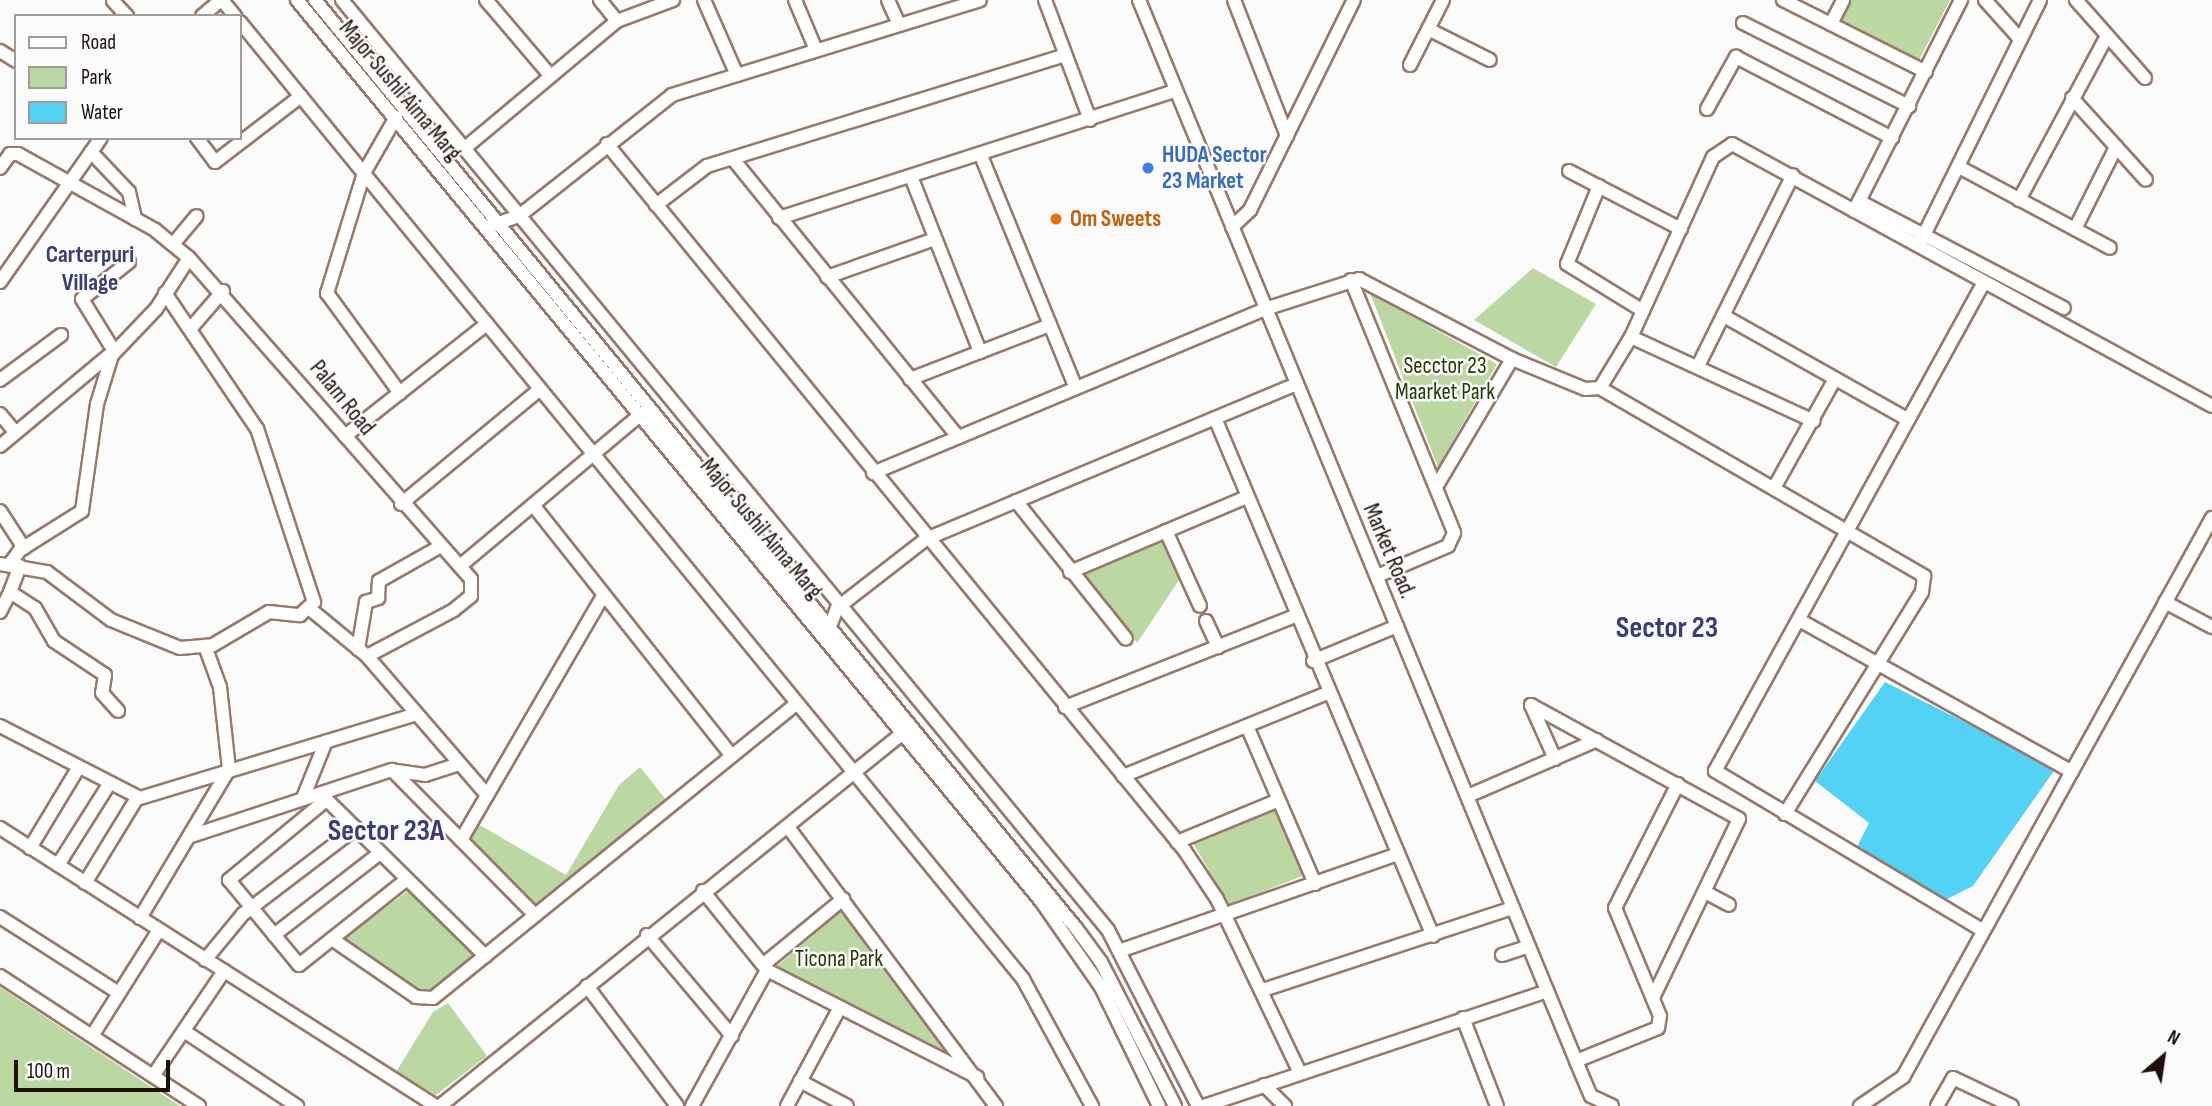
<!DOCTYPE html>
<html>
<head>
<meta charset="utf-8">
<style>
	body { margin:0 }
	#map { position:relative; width:2212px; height:1106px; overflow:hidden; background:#fbfbfb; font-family:"Sofia Sans Condensed",sans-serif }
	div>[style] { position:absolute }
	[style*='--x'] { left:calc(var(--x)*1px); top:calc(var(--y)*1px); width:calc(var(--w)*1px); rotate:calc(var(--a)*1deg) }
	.green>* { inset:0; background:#bcd8a2 }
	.water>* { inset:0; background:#54d2f6 }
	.roads { filter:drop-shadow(2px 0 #98796c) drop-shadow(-2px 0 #98796c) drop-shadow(0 2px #98796c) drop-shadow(0 -2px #98796c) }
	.minor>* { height:12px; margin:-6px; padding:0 6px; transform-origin:6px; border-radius:6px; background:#fff }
	.dots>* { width:19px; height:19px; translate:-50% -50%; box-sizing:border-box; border:4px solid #fbfbfb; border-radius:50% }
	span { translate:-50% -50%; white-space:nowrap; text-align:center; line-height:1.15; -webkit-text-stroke:5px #fbfbfb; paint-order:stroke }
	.street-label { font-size:23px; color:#1c100c }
	.shop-label { font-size:23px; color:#366cbe; font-weight:700 }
	.left { translate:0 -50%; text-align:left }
	.food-label { font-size:23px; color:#c56008; font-weight:700 }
	.park-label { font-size:23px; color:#233c00 }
	.neighbourhood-label { font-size:24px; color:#3c3c78; font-weight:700 }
	.district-label { font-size:30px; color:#3c3c78; font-weight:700 }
	.legend { position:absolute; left:14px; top:14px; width:228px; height:126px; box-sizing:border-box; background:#fbfbfb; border:2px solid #a29d9b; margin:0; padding:9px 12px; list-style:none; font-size:21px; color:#1c100c }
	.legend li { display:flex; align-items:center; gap:14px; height:35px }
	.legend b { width:35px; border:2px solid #a29d9b }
	.north { position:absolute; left:2128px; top:1022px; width:70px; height:70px; -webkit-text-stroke:5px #fbfbfb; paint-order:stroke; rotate:29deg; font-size:19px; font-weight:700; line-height:28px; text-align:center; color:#1c100c }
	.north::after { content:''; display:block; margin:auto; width:24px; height:32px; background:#1c100c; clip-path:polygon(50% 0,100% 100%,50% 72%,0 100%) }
	.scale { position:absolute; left:14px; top:1060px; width:156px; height:32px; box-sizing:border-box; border:4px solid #1c100c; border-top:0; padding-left:9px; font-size:21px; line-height:24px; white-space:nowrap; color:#1c100c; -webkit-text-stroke:5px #fbfbfb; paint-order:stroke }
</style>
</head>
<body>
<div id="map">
	<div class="green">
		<div style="clip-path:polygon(1849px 0,1950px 0,1918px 62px,1837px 21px)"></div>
		<div style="clip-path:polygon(1533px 268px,1596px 304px,1556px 367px,1474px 320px)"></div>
		<div style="clip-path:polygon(1370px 293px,1497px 364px,1438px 467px)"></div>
		<div style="clip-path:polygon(1162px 540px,1179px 580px,1137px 643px,1081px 574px)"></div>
		<div style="clip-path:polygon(640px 767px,667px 801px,537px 905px,469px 839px,478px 824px,566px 875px,619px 785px)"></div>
		<div style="clip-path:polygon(1276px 807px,1305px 875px,1229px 905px,1193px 843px)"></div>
		<div style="clip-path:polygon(408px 891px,475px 957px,426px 995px,344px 938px)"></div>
		<div style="clip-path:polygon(843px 910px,959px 1059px,777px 966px)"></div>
		<div style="clip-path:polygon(0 987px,180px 1106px,0 1106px)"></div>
		<div style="clip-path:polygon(448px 1003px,487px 1056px,436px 1095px,396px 1072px,433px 1012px)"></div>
	</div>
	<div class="water">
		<div style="clip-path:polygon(1885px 682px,2056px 768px,1973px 886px,1941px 902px,1854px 853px,1869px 823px,1815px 781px)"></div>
	</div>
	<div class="roads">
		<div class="minor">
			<div style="--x:222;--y:0;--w:21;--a:51"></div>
			<div style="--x:297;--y:0;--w:1168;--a:50.45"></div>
			<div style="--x:1041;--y:901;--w:105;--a:55.1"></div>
			<div style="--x:1101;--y:987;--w:132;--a:64"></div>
			<div style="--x:315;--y:0;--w:1200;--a:50.65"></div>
			<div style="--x:1076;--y:928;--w:42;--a:53.7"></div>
			<div style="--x:1101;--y:962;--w:162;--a:62.8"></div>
			<div style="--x:342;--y:0;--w:1205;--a:50.52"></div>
			<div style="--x:1108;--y:930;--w:198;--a:62.9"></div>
			<div style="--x:486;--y:0;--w:97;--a:49.6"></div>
			<div style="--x:600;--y:0;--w:27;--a:51"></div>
			<div style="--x:704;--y:0;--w:82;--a:66.3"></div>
			<div style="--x:795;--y:0;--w:54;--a:67.2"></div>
			<div style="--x:888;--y:0;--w:27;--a:66"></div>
			<div style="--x:1045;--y:0;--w:128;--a:69.4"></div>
			<div style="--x:1139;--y:0;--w:1147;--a:67.61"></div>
			<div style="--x:1576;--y:1061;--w:38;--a:67"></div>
			<div style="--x:1591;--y:1096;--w:23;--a:25"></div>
			<div style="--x:1234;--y:0;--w:146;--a:68.7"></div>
			<div style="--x:1783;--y:0;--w:160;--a:26.7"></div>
			<div style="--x:1985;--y:0;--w:52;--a:48.1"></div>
			<div style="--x:2076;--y:0;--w:104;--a:48.5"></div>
			<div style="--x:113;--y:1;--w:21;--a:47"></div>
			<div style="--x:202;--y:16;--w:25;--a:-40"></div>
			<div style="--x:240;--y:22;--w:1237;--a:50.71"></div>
			<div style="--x:1023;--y:979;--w:145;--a:61.5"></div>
			<div style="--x:1743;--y:23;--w:186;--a:26.6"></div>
			<div style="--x:1831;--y:24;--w:27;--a:-63"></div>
			<div style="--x:1428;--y:29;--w:69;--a:26.6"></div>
			<div style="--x:0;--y:51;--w:19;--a:32"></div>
			<div style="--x:1410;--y:65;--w:73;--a:-63.1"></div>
			<div style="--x:2072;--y:98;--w:110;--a:47.9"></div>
			<div style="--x:1707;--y:109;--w:60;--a:-60.9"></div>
			<div style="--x:1736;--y:57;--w:176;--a:27.4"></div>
			<div style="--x:396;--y:117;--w:64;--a:119.7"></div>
			<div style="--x:364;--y:173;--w:126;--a:107.1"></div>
			<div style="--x:327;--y:293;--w:124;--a:53.9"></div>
			<div style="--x:197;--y:138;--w:30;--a:53"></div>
			<div style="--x:215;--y:162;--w:108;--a:-37.5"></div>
			<div style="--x:607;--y:144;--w:913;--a:50.73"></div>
			<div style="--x:1185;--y:851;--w:58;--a:56.3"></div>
			<div style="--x:1217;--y:899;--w:193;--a:64.5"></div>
			<div style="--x:465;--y:148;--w:198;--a:-39.9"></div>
			<div style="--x:617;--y:21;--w:60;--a:-20.6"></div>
			<div style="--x:91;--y:152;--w:55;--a:46.5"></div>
			<div style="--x:129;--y:192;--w:28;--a:77"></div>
			<div style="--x:982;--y:158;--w:248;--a:67.8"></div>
			<div style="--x:733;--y:159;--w:358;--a:51"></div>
			<div style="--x:1959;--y:167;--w:171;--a:28.2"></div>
			<div style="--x:0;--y:168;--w:17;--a:-54"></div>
			<div style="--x:10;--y:154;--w:8;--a:0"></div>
			<div style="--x:18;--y:154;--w:157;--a:29"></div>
			<div style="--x:155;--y:230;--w:44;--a:39.5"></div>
			<div style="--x:189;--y:258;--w:61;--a:122.9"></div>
			<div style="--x:156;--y:309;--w:64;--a:133.7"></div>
			<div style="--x:112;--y:355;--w:51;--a:107"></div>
			<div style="--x:97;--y:404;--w:108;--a:98"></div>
			<div style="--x:82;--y:511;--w:73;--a:147.8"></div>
			<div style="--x:20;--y:550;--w:17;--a:126"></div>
			<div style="--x:1569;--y:171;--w:126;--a:27.4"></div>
			<div style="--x:912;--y:179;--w:186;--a:68.5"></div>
			<div style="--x:1599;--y:186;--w:84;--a:112.3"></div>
			<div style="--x:1567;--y:264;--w:89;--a:31.7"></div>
			<div style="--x:2019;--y:200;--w:186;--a:-61.8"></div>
			<div style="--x:1859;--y:201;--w:231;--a:27.6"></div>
			<div style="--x:656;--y:205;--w:64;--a:-37.4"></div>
			<div style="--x:707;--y:166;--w:375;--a:-17.2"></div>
			<div style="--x:1854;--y:211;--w:237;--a:-63.1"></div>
			<div style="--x:779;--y:218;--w:415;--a:-17.8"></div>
			<div style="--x:490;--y:226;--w:31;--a:-19"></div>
			<div style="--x:519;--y:216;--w:195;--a:-38.3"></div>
			<div style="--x:672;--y:95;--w:322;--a:-17.1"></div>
			<div style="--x:1232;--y:227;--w:25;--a:-43"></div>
			<div style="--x:1250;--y:210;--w:234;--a:-63.7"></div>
			<div style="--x:2075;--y:229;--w:92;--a:-63.4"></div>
			<div style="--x:174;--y:243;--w:35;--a:-50"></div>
			<div style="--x:1919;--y:245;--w:273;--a:-63.7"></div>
			<div style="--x:189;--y:258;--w:427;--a:48.7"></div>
			<div style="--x:471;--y:579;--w:17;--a:90"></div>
			<div style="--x:471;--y:596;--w:22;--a:141"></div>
			<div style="--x:454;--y:610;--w:98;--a:152.1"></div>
			<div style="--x:827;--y:277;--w:114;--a:-19.4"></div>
			<div style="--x:1351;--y:280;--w:273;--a:67.8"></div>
			<div style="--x:1454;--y:533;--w:14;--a:115"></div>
			<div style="--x:1448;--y:546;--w:77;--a:157.1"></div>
			<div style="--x:0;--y:282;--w:176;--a:-55"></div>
			<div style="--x:1724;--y:316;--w:210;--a:29.4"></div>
			<div style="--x:191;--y:328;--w:49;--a:-49.1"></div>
			<div style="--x:1631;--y:337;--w:201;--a:24.7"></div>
			<div style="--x:1698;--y:366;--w:213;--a:-63.6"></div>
			<div style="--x:910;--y:379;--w:150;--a:-21.1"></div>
			<div style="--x:0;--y:380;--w:76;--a:-36.4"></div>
			<div style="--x:1600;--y:388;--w:375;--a:30.1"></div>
			<div style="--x:1924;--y:576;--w:16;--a:97"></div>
			<div style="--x:1922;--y:592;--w:261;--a:121.7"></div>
			<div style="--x:0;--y:414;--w:23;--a:50"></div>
			<div style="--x:1215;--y:418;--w:562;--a:67.18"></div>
			<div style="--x:345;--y:436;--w:181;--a:-38.3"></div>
			<div style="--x:0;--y:446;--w:148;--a:-39.8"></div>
			<div style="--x:114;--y:351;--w:61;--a:-121.6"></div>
			<div style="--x:82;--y:299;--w:60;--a:-38.2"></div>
			<div style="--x:873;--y:473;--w:425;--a:-22.7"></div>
			<div style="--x:1265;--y:309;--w:99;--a:-17.7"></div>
			<div style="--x:1359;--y:279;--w:173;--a:27.6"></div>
			<div style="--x:1512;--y:359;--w:79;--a:22.3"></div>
			<div style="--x:1585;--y:389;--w:15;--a:-4"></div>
			<div style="--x:1600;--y:388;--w:60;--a:-58.7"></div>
			<div style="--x:1631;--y:337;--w:198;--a:-65.5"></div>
			<div style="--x:1713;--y:157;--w:23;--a:-34"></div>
			<div style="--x:1732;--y:144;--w:547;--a:28.63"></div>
			<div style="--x:1436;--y:487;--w:149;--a:-59.3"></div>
			<div style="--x:1774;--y:488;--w:125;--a:-60.8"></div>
			<div style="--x:1016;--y:501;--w:176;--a:51.4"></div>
			<div style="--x:401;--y:504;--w:180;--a:-39.6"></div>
			<div style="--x:533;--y:505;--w:320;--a:51.6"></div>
			<div style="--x:0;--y:511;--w:44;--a:57"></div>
			<div style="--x:1166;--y:531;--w:82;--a:65.6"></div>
			<div style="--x:0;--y:564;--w:48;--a:9.7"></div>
			<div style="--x:47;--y:572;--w:80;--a:36.9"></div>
			<div style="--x:111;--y:620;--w:74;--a:22.1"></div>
			<div style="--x:180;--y:648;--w:33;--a:-5"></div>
			<div style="--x:213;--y:645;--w:65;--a:-30.5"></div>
			<div style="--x:269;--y:612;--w:31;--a:6"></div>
			<div style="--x:300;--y:615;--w:19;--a:-43"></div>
			<div style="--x:314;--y:602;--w:182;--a:-108.2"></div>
			<div style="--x:257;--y:429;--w:164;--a:-124.1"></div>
			<div style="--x:20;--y:566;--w:28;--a:111"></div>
			<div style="--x:10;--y:592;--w:30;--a:33"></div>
			<div style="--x:35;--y:608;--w:38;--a:60"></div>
			<div style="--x:54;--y:641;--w:61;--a:33.7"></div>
			<div style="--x:105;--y:675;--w:18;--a:99"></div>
			<div style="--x:102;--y:693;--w:24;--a:48"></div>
			<div style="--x:460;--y:566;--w:234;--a:-40"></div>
			<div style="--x:1070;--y:572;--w:192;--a:-23"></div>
			<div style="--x:2165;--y:602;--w:53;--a:28"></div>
			<div style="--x:310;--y:609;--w:74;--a:39.5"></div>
			<div style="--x:367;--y:656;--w:184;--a:49.2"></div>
			<div style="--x:0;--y:612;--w:22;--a:-63"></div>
			<div style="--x:1206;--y:621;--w:29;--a:65"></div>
			<div style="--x:1801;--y:621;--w:310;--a:29.1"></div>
			<div style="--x:829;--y:629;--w:22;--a:-69"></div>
			<div style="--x:837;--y:608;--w:113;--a:-37.8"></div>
			<div style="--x:926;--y:539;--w:401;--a:-22.7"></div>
			<div style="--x:358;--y:649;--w:48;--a:-80.3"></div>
			<div style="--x:366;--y:602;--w:13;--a:-18"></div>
			<div style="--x:378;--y:598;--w:17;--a:-87"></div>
			<div style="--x:379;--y:581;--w:71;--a:-29.4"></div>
			<div style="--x:1313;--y:661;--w:91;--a:-22.6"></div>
			<div style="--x:1531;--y:705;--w:237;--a:28.7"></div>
			<div style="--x:1739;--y:819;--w:199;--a:115.7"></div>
			<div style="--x:1531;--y:705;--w:59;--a:66"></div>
			<div style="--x:1065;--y:707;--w:247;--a:-21.6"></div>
			<div style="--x:0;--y:726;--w:157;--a:27.2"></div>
			<div style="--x:140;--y:798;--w:285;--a:-16.9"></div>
			<div style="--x:1247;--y:726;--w:172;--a:66.7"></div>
			<div style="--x:397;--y:771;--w:28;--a:8"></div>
			<div style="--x:425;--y:775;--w:35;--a:-18"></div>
			<div style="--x:1123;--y:776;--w:220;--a:-22.1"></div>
			<div style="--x:1470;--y:795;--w:138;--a:-23.4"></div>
			<div style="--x:323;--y:796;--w:228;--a:44.6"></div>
			<div style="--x:303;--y:798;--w:61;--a:-68"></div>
			<div style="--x:326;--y:800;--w:126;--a:140.5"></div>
			<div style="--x:229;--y:880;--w:110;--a:50.5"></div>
			<div style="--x:299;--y:965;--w:138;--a:-38.5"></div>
			<div style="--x:788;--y:827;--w:348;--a:53.3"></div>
			<div style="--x:0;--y:828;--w:517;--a:32.52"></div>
			<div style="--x:191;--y:836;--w:212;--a:-18.2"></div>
			<div style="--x:392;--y:770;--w:204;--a:45.4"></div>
			<div style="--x:461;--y:840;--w:282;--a:-59.8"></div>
			<div style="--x:1177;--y:842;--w:110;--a:-22.4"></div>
			<div style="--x:30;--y:848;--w:91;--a:-58.9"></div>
			<div style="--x:58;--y:865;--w:93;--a:-57.7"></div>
			<div style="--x:85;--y:883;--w:100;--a:-58.5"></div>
			<div style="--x:703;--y:891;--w:102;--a:51"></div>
			<div style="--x:767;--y:970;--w:236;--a:27"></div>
			<div style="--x:1705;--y:892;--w:27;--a:28"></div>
			<div style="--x:0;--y:917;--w:141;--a:32.6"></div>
			<div style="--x:140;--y:918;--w:174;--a:-59.1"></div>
			<div style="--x:229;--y:769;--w:82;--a:-96.3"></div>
			<div style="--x:220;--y:687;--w:44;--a:-110.1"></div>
			<div style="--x:1982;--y:930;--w:311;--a:-149.2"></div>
			<div style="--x:1715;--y:771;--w:558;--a:-61.18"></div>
			<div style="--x:274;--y:935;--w:134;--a:-37.7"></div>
			<div style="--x:647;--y:935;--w:132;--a:49.9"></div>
			<div style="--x:332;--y:939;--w:102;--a:34.6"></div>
			<div style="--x:416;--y:997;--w:17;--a:3"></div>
			<div style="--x:433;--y:998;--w:467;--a:-39"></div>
			<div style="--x:1122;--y:950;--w:291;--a:-19.2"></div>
			<div style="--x:1502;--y:955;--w:28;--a:-18"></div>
			<div style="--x:205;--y:960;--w:60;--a:-50.4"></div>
			<div style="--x:243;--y:914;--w:142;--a:-37.3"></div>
			<div style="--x:763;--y:965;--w:104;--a:-39.5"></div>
			<div style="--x:0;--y:976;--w:238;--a:33.2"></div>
			<div style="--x:587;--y:986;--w:150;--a:53.1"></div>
			<div style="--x:1263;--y:990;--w:263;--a:-18.2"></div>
			<div style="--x:1463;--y:1018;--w:94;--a:68.9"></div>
			<div style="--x:184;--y:1031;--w:136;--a:33.6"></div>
			<div style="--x:92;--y:1036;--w:125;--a:-57.7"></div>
			<div style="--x:1576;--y:1061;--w:88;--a:-21.9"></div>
			<div style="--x:1658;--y:1028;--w:12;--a:-81"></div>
			<div style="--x:1660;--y:1016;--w:117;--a:-112.6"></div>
			<div style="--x:1615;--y:908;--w:139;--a:-63.1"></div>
			<div style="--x:153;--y:1076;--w:127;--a:-55.9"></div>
			<div style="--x:800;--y:1081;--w:53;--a:28"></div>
			<div style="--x:1264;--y:1085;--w:30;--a:45"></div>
			<div style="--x:440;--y:1106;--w:602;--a:-38.87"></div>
			<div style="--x:692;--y:1106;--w:155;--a:-61.1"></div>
			<div style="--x:787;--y:1106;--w:112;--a:-61.8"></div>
			<div style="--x:1204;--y:1106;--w:362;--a:-18.5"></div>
			<div style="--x:1860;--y:1106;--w:52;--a:-34"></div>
			<div style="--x:1903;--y:1077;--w:639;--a:-61.07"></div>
			<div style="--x:1937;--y:1106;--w:32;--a:-60"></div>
			<div style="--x:1953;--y:1078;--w:65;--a:25.4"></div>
		</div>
	</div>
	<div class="dots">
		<div style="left:1148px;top:168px;background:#3f7fe0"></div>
		<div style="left:1056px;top:219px;background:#e8710a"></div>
	</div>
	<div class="street-label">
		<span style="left:400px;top:91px;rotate:50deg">Major Sushil Aima Marg</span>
		<span style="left:342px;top:398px;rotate:51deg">Palam Road</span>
		<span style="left:761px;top:529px;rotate:50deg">Major Sushil Aima Marg</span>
		<span style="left:1389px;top:551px;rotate:67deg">Market Road.</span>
	</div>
	<div class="shop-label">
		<span class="left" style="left:1162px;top:168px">HUDA Sector<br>23 Market</span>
	</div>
	<div class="food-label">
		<span class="left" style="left:1070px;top:219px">Om Sweets</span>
	</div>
	<div class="park-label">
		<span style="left:1445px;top:379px">Secctor 23<br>Maarket Park</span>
		<span style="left:839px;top:959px">Ticona Park</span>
	</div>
	<div class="neighbourhood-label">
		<span style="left:90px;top:269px">Carterpuri<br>Village</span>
	</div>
	<div class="district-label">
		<span style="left:1667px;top:628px">Sector 23</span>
		<span style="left:386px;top:831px">Sector 23A</span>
	</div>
	<ul class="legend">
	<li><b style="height:9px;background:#fff"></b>Road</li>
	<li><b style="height:19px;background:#bcd8a2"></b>Park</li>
	<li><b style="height:19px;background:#54d2f6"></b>Water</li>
	</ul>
	<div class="north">N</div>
	<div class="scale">100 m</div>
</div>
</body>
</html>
